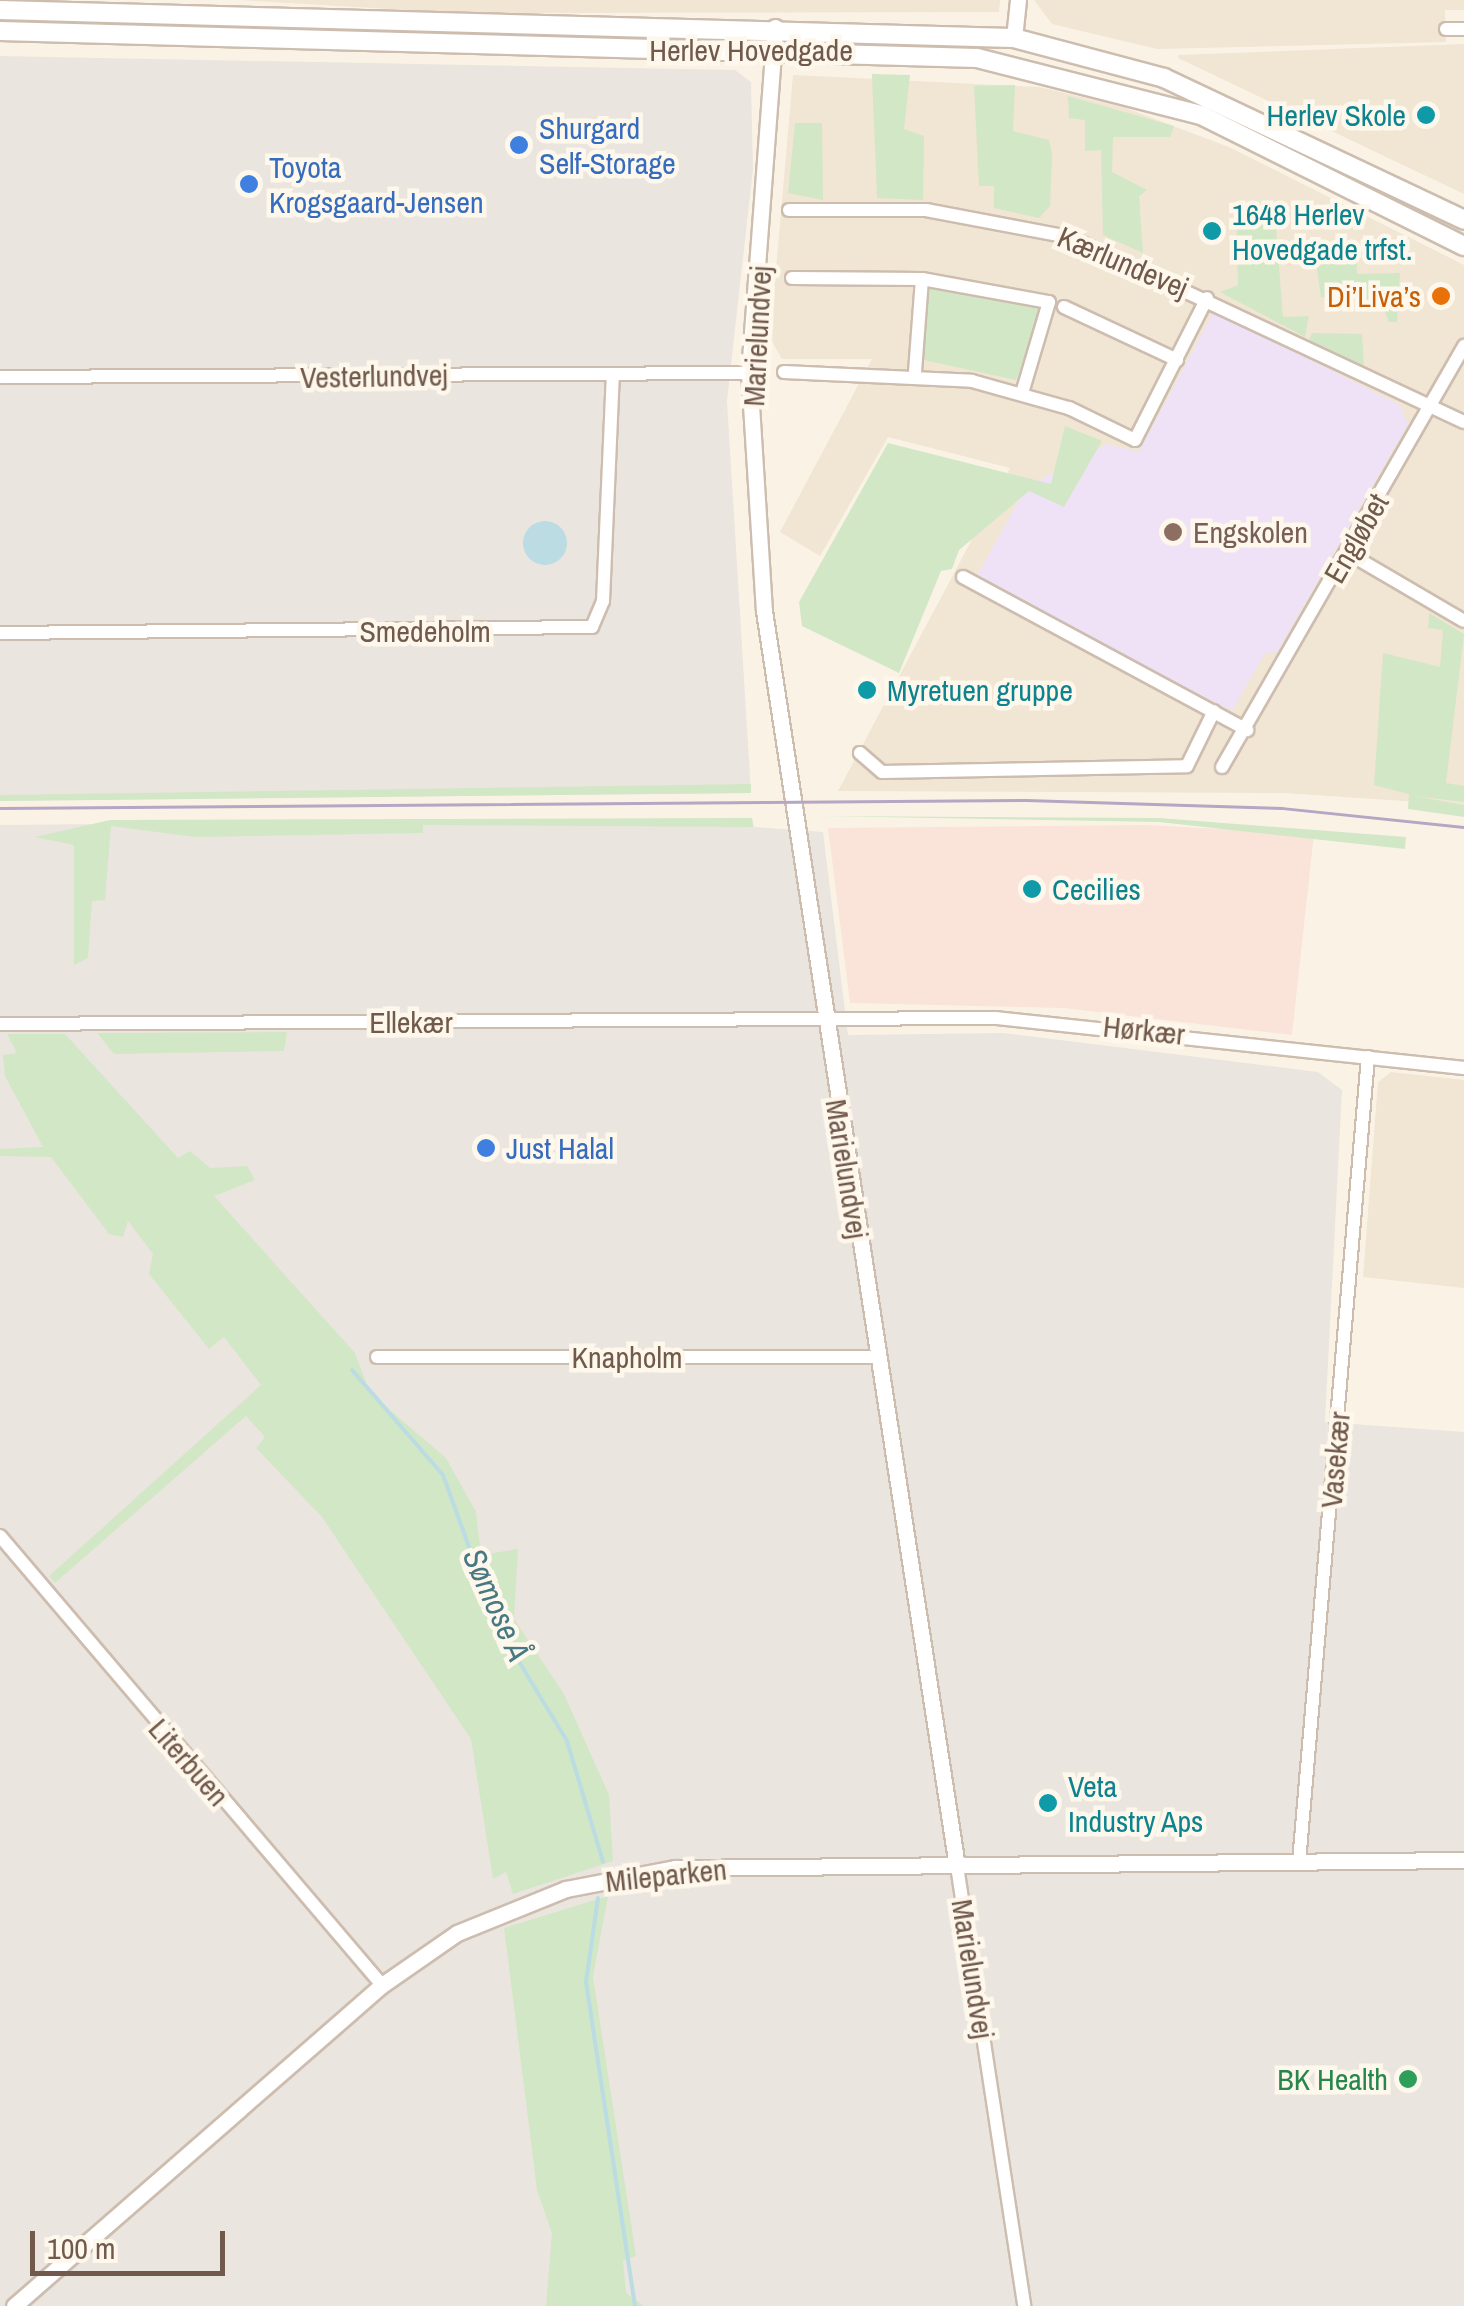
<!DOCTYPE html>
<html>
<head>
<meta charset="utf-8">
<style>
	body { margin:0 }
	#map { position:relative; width:1464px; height:2306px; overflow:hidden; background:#faf3e5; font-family:"Archivo Narrow",sans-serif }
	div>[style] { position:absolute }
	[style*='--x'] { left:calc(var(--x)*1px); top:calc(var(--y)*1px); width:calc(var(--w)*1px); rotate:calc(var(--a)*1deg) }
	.residential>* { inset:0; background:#f1e5d4 }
	.commercial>* { inset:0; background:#fae4da }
	.industrial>* { inset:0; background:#ebe5df }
	.education>* { inset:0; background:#efe2f7 }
	.green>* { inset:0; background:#d2e7c5 }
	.water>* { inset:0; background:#bbdce2 }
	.round { border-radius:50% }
	.stream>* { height:4px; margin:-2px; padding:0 2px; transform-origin:2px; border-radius:2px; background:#bbdce2 }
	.roads { filter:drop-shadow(2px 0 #cdbdaf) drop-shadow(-2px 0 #cdbdaf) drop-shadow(0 2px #cdbdaf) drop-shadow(0 -2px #cdbdaf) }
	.minor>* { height:12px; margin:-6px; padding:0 6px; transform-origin:6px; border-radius:6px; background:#fff }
	.tertiary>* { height:15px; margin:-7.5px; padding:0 7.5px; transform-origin:7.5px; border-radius:7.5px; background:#fff }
	.secondary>* { height:18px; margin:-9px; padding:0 9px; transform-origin:9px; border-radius:9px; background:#fff }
	.tram>* { height:2.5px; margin:-1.25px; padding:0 1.25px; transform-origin:1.25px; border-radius:1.25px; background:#b6a5c3 }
	.dots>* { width:28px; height:28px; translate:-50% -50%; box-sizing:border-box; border:5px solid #fef7eb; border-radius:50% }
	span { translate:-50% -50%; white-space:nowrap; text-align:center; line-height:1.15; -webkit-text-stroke:9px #fef7eb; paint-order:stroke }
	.street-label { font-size:30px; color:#715a4c }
	.culture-label { font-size:30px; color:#0d838f }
	.right { translate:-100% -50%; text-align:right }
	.left { translate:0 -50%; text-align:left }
	.shop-label { font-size:30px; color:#366cbe }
	.food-label { font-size:30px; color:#c56008 }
	.education-label { font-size:30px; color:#785e54 }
	.leisure-label { font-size:30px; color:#27864d }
	.water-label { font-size:32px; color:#477883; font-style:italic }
	.scale { position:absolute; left:30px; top:2231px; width:195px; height:45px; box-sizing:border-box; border:5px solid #715a4c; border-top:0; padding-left:12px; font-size:30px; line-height:35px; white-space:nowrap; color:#715a4c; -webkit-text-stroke:8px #fef7eb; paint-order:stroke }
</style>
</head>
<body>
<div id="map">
	<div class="residential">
		<div style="clip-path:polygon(239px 0,1000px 0,999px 12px,458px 13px)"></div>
		<div style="clip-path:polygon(1034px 0,1464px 0,1464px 10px,1445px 10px,1446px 42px,1157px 49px,1052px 24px)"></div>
		<div style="clip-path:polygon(1464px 44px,1464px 194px,1178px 58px,1178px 55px)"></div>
		<div style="clip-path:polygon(793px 75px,1039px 87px,1123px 107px,1229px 147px,1464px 265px,1464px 805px,1284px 793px,838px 791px,1010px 468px,888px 437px,820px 556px,780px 532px,872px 359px,782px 359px,770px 338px)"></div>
		<div style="clip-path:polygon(1391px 1072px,1464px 1080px,1464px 1288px,1363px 1277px,1378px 1082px)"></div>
	</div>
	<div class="commercial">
		<div style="clip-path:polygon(1146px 825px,1314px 834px,1292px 1035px,1063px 1008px,850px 1003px,828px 828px)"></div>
	</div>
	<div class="industrial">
		<div style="clip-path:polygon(0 56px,735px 70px,751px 82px,753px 169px,727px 401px,751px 793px,0 801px)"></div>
		<div style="clip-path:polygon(752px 818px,754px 827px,823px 832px,848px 1035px,1003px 1033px,1318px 1072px,1342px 1090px,1325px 1422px,1464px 1432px,1464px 2306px,0 2306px,0 825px)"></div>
	</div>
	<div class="education">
		<div style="clip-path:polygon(1214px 311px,1400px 405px,1408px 424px,1277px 652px,1265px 653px,1232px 711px,976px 578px,1026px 487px,1107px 444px,1139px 452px)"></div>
	</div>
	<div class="green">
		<div style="clip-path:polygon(872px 74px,910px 75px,904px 129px,924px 136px,923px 200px,877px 198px)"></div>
		<div style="clip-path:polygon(1015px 85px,1013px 131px,1049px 140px,1052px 154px,1050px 206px,1039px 218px,994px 208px,994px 186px,979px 186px,974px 86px)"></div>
		<div style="clip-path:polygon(1068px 96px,1174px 126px,1170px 137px,1113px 137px,1112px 172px,1147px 190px,1139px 196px,1143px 253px,1103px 235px,1101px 150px,1085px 151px,1085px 120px,1069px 118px)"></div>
		<div style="clip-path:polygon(795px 123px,822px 123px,823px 200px,788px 193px)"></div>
		<div style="clip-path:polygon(1274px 203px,1283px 317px,1309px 316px,1305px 337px,1220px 292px,1238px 285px,1236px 205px)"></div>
		<div style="clip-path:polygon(1356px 245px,1357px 274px,1400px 273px,1397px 322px,1389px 322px,1380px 300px,1321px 297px,1314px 248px)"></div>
		<div style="clip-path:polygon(929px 288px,1043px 307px,1016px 380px,924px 360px)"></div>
		<div style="clip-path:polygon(1312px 333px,1362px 334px,1364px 366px,1309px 340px)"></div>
		<div style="clip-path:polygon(1065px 426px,1102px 441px,1064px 507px,1029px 491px,959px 550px,952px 569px,941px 571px,899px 673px,802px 626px,799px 602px,888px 443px,1051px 484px)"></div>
		<div style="clip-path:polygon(1429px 613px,1464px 634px,1446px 783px,1464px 786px,1464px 802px,1414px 796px,1464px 805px,1464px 817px,1408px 809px,1409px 794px,1374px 785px,1383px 653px,1440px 667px,1443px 630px,1428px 628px)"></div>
		<div style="clip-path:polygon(751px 784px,751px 793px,0 801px,0 795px)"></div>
		<div style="clip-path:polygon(821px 816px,1159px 818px,1406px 837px,1405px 849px,1159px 822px)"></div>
		<div style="clip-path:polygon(752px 818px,753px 827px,423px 825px,423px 833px,195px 837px,111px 826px,105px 900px,92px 901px,88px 958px,74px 965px,74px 845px,35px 837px,110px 820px)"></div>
		<div style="clip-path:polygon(287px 1032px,284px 1051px,114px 1054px,97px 1033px)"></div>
		<div style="clip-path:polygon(7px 1034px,65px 1034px,178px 1158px,190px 1151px,210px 1168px,247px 1166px,255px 1180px,214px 1196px,355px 1353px,370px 1393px,446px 1458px,476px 1512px,481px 1555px,518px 1549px,514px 1619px,564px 1694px,609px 1795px,613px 1861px,513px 1894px,506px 1872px,493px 1879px,471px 1739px,322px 1517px,256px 1448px,265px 1437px,246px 1416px,55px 1583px,49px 1576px,261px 1385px,224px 1337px,209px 1349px,149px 1274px,153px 1254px,128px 1221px,123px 1237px,109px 1234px,51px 1157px,0 1156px,0 1149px,43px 1147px,5px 1076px,3px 1055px,17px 1053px)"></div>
		<div style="clip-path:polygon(608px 1896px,593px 1977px,636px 2256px,623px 2261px,626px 2293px,644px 2306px,546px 2306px,552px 2233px,537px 2190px,504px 1928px)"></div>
	</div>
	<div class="water">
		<div class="round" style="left:523px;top:521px;width:44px;height:44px"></div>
	</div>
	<div class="stream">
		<div style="--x:352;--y:1370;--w:139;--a:49.1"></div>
		<div style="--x:443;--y:1475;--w:162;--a:70.1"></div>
		<div style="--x:498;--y:1627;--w:133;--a:58.8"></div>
		<div style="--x:567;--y:1741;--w:126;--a:73.4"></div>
		<div style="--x:598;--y:1898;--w:85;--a:98.1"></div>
		<div style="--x:586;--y:1982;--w:328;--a:81.4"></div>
	</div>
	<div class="roads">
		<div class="minor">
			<div style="--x:1446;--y:29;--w:18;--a:0"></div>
			<div style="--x:789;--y:210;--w:137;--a:0"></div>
			<div style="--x:926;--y:210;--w:146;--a:10.7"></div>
			<div style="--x:1069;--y:237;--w:436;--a:25.1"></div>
			<div style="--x:792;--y:278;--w:130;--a:0.4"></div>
			<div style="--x:922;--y:279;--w:129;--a:10.3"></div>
			<div style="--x:1049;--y:302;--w:95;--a:106.5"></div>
			<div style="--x:1064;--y:307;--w:125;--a:25.1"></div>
			<div style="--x:784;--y:372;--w:188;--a:2.7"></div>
			<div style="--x:972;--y:381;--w:101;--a:15.6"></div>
			<div style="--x:1069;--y:408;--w:73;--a:25.9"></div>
			<div style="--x:1135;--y:440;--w:159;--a:-63.1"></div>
			<div style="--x:915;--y:372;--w:93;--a:-85.7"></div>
			<div style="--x:0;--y:377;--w:749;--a:-0.31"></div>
			<div style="--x:1348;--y:553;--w:134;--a:30.4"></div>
			<div style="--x:963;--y:577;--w:323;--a:28.3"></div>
			<div style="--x:0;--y:633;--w:592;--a:-0.58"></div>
			<div style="--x:592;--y:627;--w:28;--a:-67"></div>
			<div style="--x:603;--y:601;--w:227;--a:-87.5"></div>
			<div style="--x:860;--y:753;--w:29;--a:41"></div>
			<div style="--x:882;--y:772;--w:305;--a:-1.1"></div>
			<div style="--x:1187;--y:766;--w:61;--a:-63.9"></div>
			<div style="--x:1222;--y:767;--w:486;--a:-60.1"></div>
			<div style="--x:0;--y:1024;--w:996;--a:-0.35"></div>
			<div style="--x:996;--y:1018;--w:471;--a:6.1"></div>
			<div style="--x:377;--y:1357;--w:500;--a:0"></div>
			<div style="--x:0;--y:1536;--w:590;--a:49.61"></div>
			<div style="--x:1299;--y:1862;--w:808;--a:-85.1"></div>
			<div style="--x:957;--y:1866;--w:445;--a:81.3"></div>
		</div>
		<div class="tertiary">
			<div style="--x:775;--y:27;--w:347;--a:94.3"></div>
			<div style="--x:749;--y:373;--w:238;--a:86.4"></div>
			<div style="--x:764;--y:611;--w:1270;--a:81.26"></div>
			<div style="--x:1014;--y:38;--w:38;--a:-84"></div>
			<div style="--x:14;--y:2306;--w:488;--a:-41.1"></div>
			<div style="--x:382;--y:1985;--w:91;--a:-34.7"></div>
			<div style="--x:457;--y:1933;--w:118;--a:-22"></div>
			<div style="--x:566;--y:1889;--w:111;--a:-10.9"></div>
			<div style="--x:675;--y:1868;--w:789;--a:-0.58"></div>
		</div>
		<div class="secondary">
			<div style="--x:0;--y:10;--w:1014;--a:1.58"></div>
			<div style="--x:1014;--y:38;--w:155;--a:14.9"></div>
			<div style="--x:1164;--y:78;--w:332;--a:25.3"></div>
			<div style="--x:0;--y:31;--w:977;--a:1.58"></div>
			<div style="--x:977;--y:58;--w:231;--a:14.3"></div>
			<div style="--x:1201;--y:115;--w:294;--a:26.5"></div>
		</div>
	</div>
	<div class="tram">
		<div style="--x:0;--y:808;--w:1026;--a:-0.45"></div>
		<div style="--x:1026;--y:800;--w:256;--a:1.8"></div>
		<div style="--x:1282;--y:808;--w:183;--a:6"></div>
	</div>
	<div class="dots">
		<div style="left:1426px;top:115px;background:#0f9aa8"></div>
		<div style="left:519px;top:145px;background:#3f7fe0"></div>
		<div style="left:249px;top:184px;background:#3f7fe0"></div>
		<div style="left:1212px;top:231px;background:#0f9aa8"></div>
		<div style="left:1441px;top:296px;background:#e8710a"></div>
		<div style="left:1173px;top:532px;background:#8d6e63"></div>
		<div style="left:867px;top:690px;background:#0f9aa8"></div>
		<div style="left:1032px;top:889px;background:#0f9aa8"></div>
		<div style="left:486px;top:1148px;background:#3f7fe0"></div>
		<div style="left:1048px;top:1803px;background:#0f9aa8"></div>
		<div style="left:1408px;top:2079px;background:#2e9e5b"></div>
	</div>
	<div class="street-label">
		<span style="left:751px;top:50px">Herlev Hovedgade</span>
		<span style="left:1123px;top:262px;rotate:23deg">Kærlundevej</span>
		<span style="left:757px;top:336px;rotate:-87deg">Marielundvej</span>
		<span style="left:374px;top:376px;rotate:-1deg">Vesterlundvej</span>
		<span style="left:1356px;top:538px;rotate:-60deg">Engløbet</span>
		<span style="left:425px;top:631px">Smedeholm</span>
		<span style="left:411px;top:1022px">Ellekær</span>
		<span style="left:1144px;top:1030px;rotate:6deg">Hørkær</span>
		<span style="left:847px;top:1169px;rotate:81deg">Marielundvej</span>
		<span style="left:627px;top:1357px">Knapholm</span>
		<span style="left:1335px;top:1460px;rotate:-85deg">Vasekær</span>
		<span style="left:189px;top:1762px;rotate:49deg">Literbuen</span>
		<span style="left:666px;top:1875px;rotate:-6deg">Mileparken</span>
		<span style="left:973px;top:1969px;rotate:81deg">Marielundvej</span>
	</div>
	<div class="culture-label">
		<span class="right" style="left:1406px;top:115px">Herlev Skole</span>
		<span class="left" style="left:1232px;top:231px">1648 Herlev<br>Hovedgade trfst.</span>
		<span class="left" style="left:887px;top:690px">Myretuen gruppe</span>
		<span class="left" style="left:1052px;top:889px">Cecilies</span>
		<span class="left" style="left:1068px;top:1803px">Veta<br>Industry Aps</span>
	</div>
	<div class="shop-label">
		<span class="left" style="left:539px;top:145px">Shurgard<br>Self-Storage</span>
		<span class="left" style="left:269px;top:184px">Toyota<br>Krogsgaard-Jensen</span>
		<span class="left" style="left:506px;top:1148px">Just Halal</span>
	</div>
	<div class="food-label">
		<span class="right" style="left:1421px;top:296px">Di’Liva’s</span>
	</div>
	<div class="education-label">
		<span class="left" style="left:1193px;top:532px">Engskolen</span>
	</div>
	<div class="leisure-label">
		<span class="right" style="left:1388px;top:2079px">BK Health</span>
	</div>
	<div class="water-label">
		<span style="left:496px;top:1605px;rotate:66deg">Sømose Å</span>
	</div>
	<div class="scale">100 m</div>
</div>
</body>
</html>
